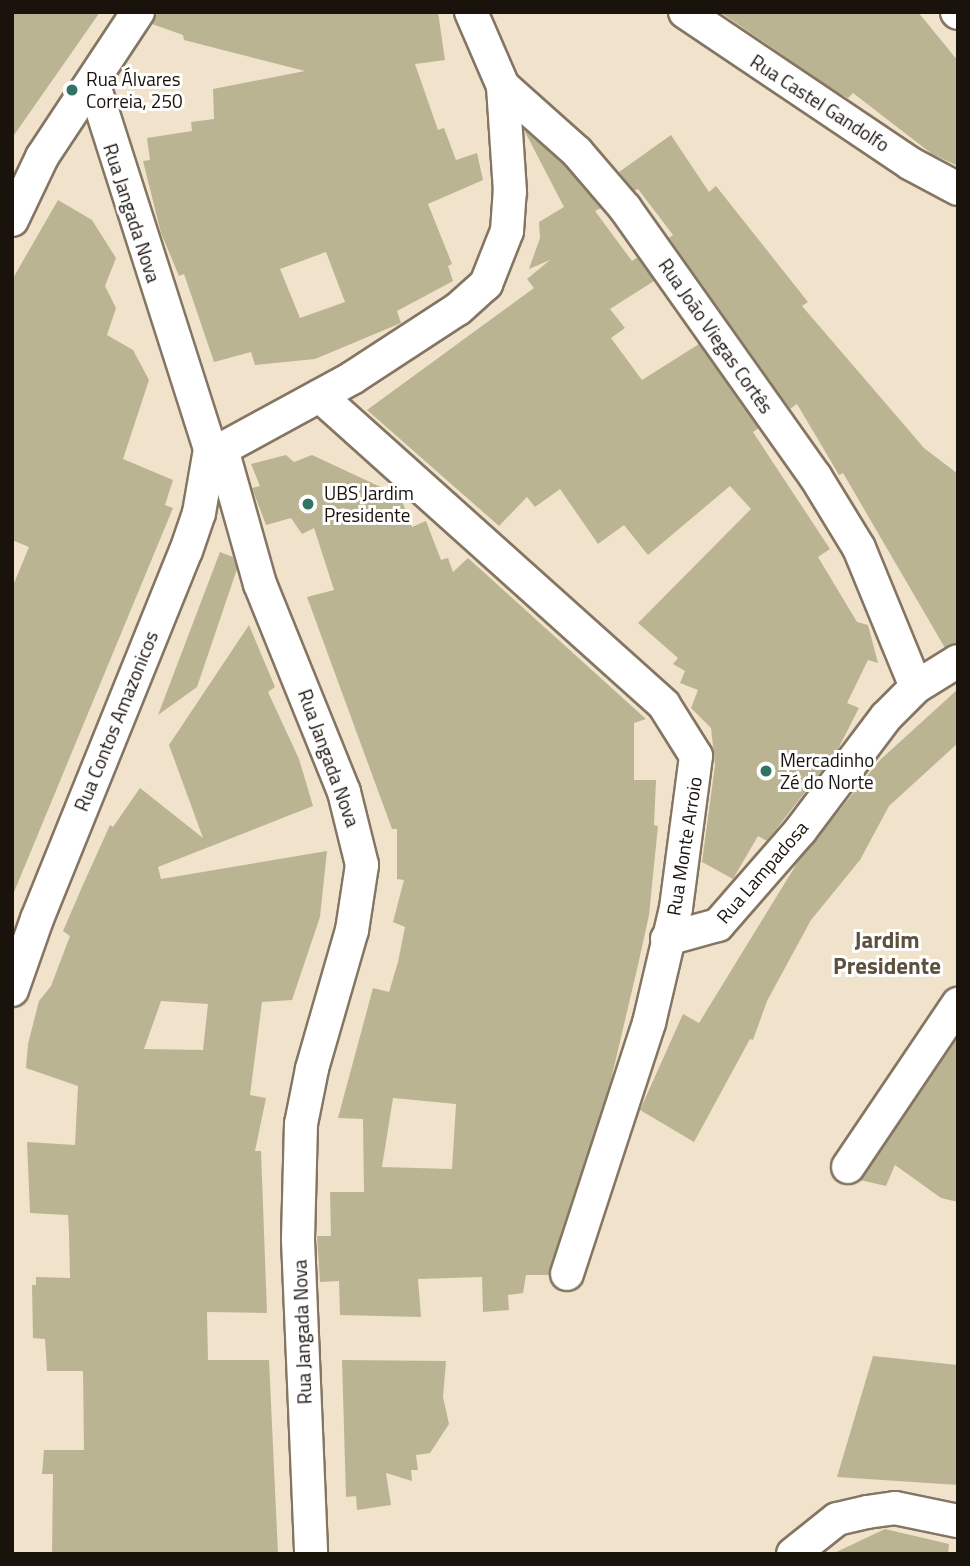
<!DOCTYPE html>
<html>
<head>
<meta charset="utf-8">
<style>
	body { margin:0 }
	#map { position:relative; width:970px; height:1566px; overflow:hidden; background:#f1e2cc; font-family:"Titillium Web",sans-serif }
	div>[style] { position:absolute }
	[style*='--x'] { left:calc(var(--x)*1px); top:calc(var(--y)*1px); width:calc(var(--w)*1px); rotate:calc(var(--a)*1deg) }
	.building>* { inset:0; background:#bbb492 }
	.roads { filter:drop-shadow(2px 0 #847662) drop-shadow(-2px 0 #847662) drop-shadow(0 2px #847662) drop-shadow(0 -2px #847662) }
	.minor>* { height:32px; margin:-16px; padding:0 16px; transform-origin:16px; border-radius:16px; background:#fff }
	.dots>* { width:19px; height:19px; translate:-50% -50%; box-sizing:border-box; border:4px solid #fff; border-radius:50% }
	span { translate:-50% -50%; white-space:nowrap; text-align:center; line-height:1.15; -webkit-text-stroke:6px #fff; paint-order:stroke }
	.poi-label { font-size:19px; color:#19130c }
	.left { translate:0 -50%; text-align:left }
	.street-label { font-size:19px; color:#19130c }
	.quarter-label { font-size:23px; color:#5d513e; font-weight:700 }
	.frame { position:absolute; inset:0; border:14px solid #19130c; pointer-events:none }
</style>
</head>
<body>
<div id="map">
	<div class="building">
		<div style="clip-path:polygon(12px 12px,100px 12px,12px 138px)"></div>
		<div style="clip-path:polygon(evenodd,156px 12px,438px 12px,445px 60px,415px 64px,438px 130px,444px 128px,456px 160px,477px 153px,483px 180px,428px 204px,452px 264px,448px 266px,453px 281px,397px 311px,401px 323px,315px 359px,255px 365px,251px 352px,214px 362px,184px 274px,179px 276px,161px 233px,143px 161px,150px 160px,147px 138px,192px 131px,191px 122px,214px 119px,213px 89px,305px 71px,184px 40px,183px 35px,152px 24px,156px 12px,326px 252px,345px 302px,300px 318px,280px 269px,326px 252px)"></div>
		<div style="clip-path:polygon(720px 12px,918px 12px,958px 61px,958px 166px,932px 154px,853px 93px,848px 98px,835px 91px)"></div>
		<div style="clip-path:polygon(524px 130px,564px 165px,601px 208px,595px 211px,632px 261px,638px 257px,654px 281px,610px 309px,625px 328px,611px 338px,642px 380px,699px 344px,759px 428px,753px 432px,830px 549px,818px 557px,857px 622px,868px 625px,878px 663px,868px 660px,847px 703px,859px 708px,837px 751px,767px 841px,758px 836px,733px 879px,702px 862px,715px 765px,711px 728px,691px 708px,698px 690px,680px 683px,685px 671px,673px 664px,678px 658px,638px 623px,751px 509px,730px 486px,648px 555px,624px 525px,598px 544px,560px 489px,535px 507px,527px 497px,499px 526px,367px 410px,534px 288px,527px 279px,550px 260px,529px 269px,540px 238px,539px 222px,564px 207px)"></div>
		<div style="clip-path:polygon(671px 135px,709px 192px,716px 186px,808px 302px,802px 306px,924px 448px,958px 474px,958px 643px,945px 648px,843px 473px,839px 475px,797px 404px,790px 409px,669px 238px,673px 235px,638px 189px,634px 191px,619px 172px)"></div>
		<div style="clip-path:polygon(58px 200px,92px 220px,116px 258px,105px 286px,116px 308px,107px 335px,133px 350px,149px 380px,123px 459px,173px 480px,165px 505px,173px 508px,12px 897px,12px 588px,29px 547px,12px 540px,12px 280px)"></div>
		<div style="clip-path:polygon(evenodd,286px 455px,294px 462px,312px 455px,400px 496px,412px 527px,426px 521px,441px 560px,448px 558px,453px 572px,468px 558px,646px 719px,634px 723px,634px 780px,656px 780px,654px 825px,658px 826px,649px 915px,638px 965px,610px 1084px,549px 1275px,526px 1275px,523px 1293px,508px 1295px,509px 1310px,483px 1312px,482px 1277px,418px 1279px,421px 1317px,340px 1315px,339px 1281px,320px 1282px,317px 1236px,331px 1236px,330px 1192px,364px 1192px,363px 1119px,338px 1118px,373px 988px,389px 992px,398px 962px,405px 927px,393px 922px,404px 880px,397px 879px,397px 829px,392px 829px,307px 597px,334px 590px,314px 528px,302px 534px,291px 518px,266px 525px,252px 488px,260px 486px,251px 464px,286px 455px,393px 1098px,456px 1104px,452px 1169px,382px 1167px,393px 1098px)"></div>
		<div style="clip-path:polygon(220px 552px,233px 557px,237px 569px,197px 687px,158px 715px)"></div>
		<div style="clip-path:polygon(evenodd,249px 625px,275px 687px,268px 692px,299px 759px,313px 806px,158px 867px,161px 879px,327px 851px,320px 917px,292px 1000px,262px 1002px,250px 1095px,266px 1098px,255px 1151px,261px 1151px,267px 1313px,207px 1312px,208px 1360px,269px 1360px,278px 1554px,52px 1554px,53px 1474px,42px 1474px,44px 1450px,84px 1450px,83px 1371px,47px 1371px,45px 1339px,33px 1338px,32px 1285px,36px 1285px,36px 1277px,70px 1278px,69px 1232px,68px 1215px,30px 1213px,27px 1142px,75px 1145px,78px 1086px,26px 1068px,28px 1044px,39px 1001px,51px 986px,70px 936px,63px 931px,82px 887px,110px 825px,113px 827px,140px 788px,203px 838px,169px 745px,249px 625px,161px 1001px,208px 1004px,203px 1050px,144px 1049px,161px 1001px)"></div>
		<div style="clip-path:polygon(958px 689px,958px 743px,889px 806px,860px 860px,811px 920px,767px 1001px,753px 1040px,750px 1039px,694px 1142px,640px 1110px,683px 1014px,699px 1023px,799px 860px,880px 760px)"></div>
		<div style="clip-path:polygon(958px 1037px,958px 1202px,941px 1198px,895px 1165px,886px 1186px,860px 1180px)"></div>
		<div style="clip-path:polygon(873px 1356px,958px 1365px,958px 1485px,837px 1477px)"></div>
		<div style="clip-path:polygon(342px 1360px,446px 1361px,443px 1397px,449px 1424px,430px 1453px,416px 1455px,418px 1470px,411px 1470px,412px 1481px,386px 1473px,391px 1505px,357px 1510px,356px 1496px,346px 1497px)"></div>
		<div style="clip-path:polygon(885px 1529px,949px 1544px,948px 1554px,832px 1554px)"></div>
	</div>
	<div class="roads">
		<div class="minor">
			<div style="--x:471;--y:12;--w:81;--a:66.6"></div>
			<div style="--x:503;--y:86;--w:99;--a:41.7"></div>
			<div style="--x:577;--y:152;--w:74;--a:49.4"></div>
			<div style="--x:625;--y:208;--w:329;--a:54.7"></div>
			<div style="--x:815;--y:476;--w:84;--a:58.6"></div>
			<div style="--x:859;--y:548;--w:150;--a:67.7"></div>
			<div style="--x:685;--y:12;--w:272;--a:33.9"></div>
			<div style="--x:911;--y:164;--w:53;--a:28"></div>
			<div style="--x:957;--y:12;--w:1;--a:45"></div>
			<div style="--x:93;--y:82;--w:385;--a:72.3"></div>
			<div style="--x:210;--y:449;--w:12;--a:0"></div>
			<div style="--x:222;--y:449;--w:140;--a:74.3"></div>
			<div style="--x:260;--y:584;--w:224;--a:68"></div>
			<div style="--x:344;--y:792;--w:75;--a:76.1"></div>
			<div style="--x:362;--y:865;--w:66;--a:98.7"></div>
			<div style="--x:352;--y:930;--w:145;--a:106.1"></div>
			<div style="--x:312;--y:1069;--w:56;--a:101.3"></div>
			<div style="--x:301;--y:1124;--w:116;--a:91.5"></div>
			<div style="--x:298;--y:1240;--w:314;--a:87.6"></div>
			<div style="--x:12;--y:220;--w:70;--a:-64.5"></div>
			<div style="--x:42;--y:157;--w:174;--a:-56.5"></div>
			<div style="--x:320;--y:396;--w:462;--a:41.9"></div>
			<div style="--x:664;--y:705;--w:60;--a:57.9"></div>
			<div style="--x:696;--y:756;--w:153;--a:97.5"></div>
			<div style="--x:676;--y:908;--w:118;--a:103.2"></div>
			<div style="--x:649;--y:1023;--w:264;--a:108.1"></div>
			<div style="--x:222;--y:449;--w:148;--a:-28.6"></div>
			<div style="--x:352;--y:378;--w:126;--a:-33.1"></div>
			<div style="--x:458;--y:309;--w:38;--a:-42"></div>
			<div style="--x:486;--y:284;--w:57;--a:-68.4"></div>
			<div style="--x:507;--y:231;--w:39;--a:-86"></div>
			<div style="--x:510;--y:192;--w:106;--a:-93.8"></div>
			<div style="--x:667;--y:939;--w:53;--a:-15.4"></div>
			<div style="--x:718;--y:925;--w:125;--a:-48.9"></div>
			<div style="--x:800;--y:831;--w:143;--a:-53"></div>
			<div style="--x:886;--y:717;--w:42;--a:-45"></div>
			<div style="--x:916;--y:687;--w:49;--a:-31.8"></div>
			<div style="--x:12;--y:990;--w:75;--a:-70.6"></div>
			<div style="--x:37;--y:919;--w:397;--a:-68"></div>
			<div style="--x:186;--y:551;--w:40;--a:-71.1"></div>
			<div style="--x:199;--y:513;--w:65;--a:-80.2"></div>
			<div style="--x:848;--y:1167;--w:197;--a:-56"></div>
			<div style="--x:793;--y:1554;--w:56;--a:-38.5"></div>
			<div style="--x:837;--y:1519;--w:31;--a:-13"></div>
			<div style="--x:867;--y:1512;--w:28;--a:-8"></div>
			<div style="--x:895;--y:1508;--w:64;--a:11.7"></div>
		</div>
	</div>
	<div class="dots">
		<div style="left:72px;top:90px;background:#327464"></div>
		<div style="left:308px;top:504px;background:#327464"></div>
		<div style="left:766px;top:771px;background:#327464"></div>
	</div>
	<div class="poi-label">
		<span class="left" style="left:86px;top:90px">Rua Álvares<br>Correia, 250</span>
		<span class="left" style="left:324px;top:504px">UBS Jardim<br>Presidente</span>
		<span class="left" style="left:780px;top:771px">Mercadinho<br>Zé do Norte</span>
	</div>
	<div class="street-label">
		<span style="left:820px;top:103px;rotate:33deg">Rua Castel Gandolfo</span>
		<span style="left:132px;top:213px;rotate:72deg">Rua Jangada Nova</span>
		<span style="left:716px;top:336px;rotate:55deg">Rua João Viegas Cortês</span>
		<span style="left:116px;top:721px;rotate:-68deg">Rua Contos Amazonicos</span>
		<span style="left:329px;top:758px;rotate:70deg">Rua Jangada Nova</span>
		<span style="left:684px;top:846px;rotate:-81deg">Rua Monte Arroio</span>
		<span style="left:762px;top:872px;rotate:-49deg">Rua Lampadosa</span>
		<span style="left:302px;top:1332px;rotate:-92deg">Rua Jangada Nova</span>
	</div>
	<div class="quarter-label">
		<span style="left:887px;top:953px">Jardim<br>Presidente</span>
	</div>
	<div class="frame"></div>
</div>
</body>
</html>
